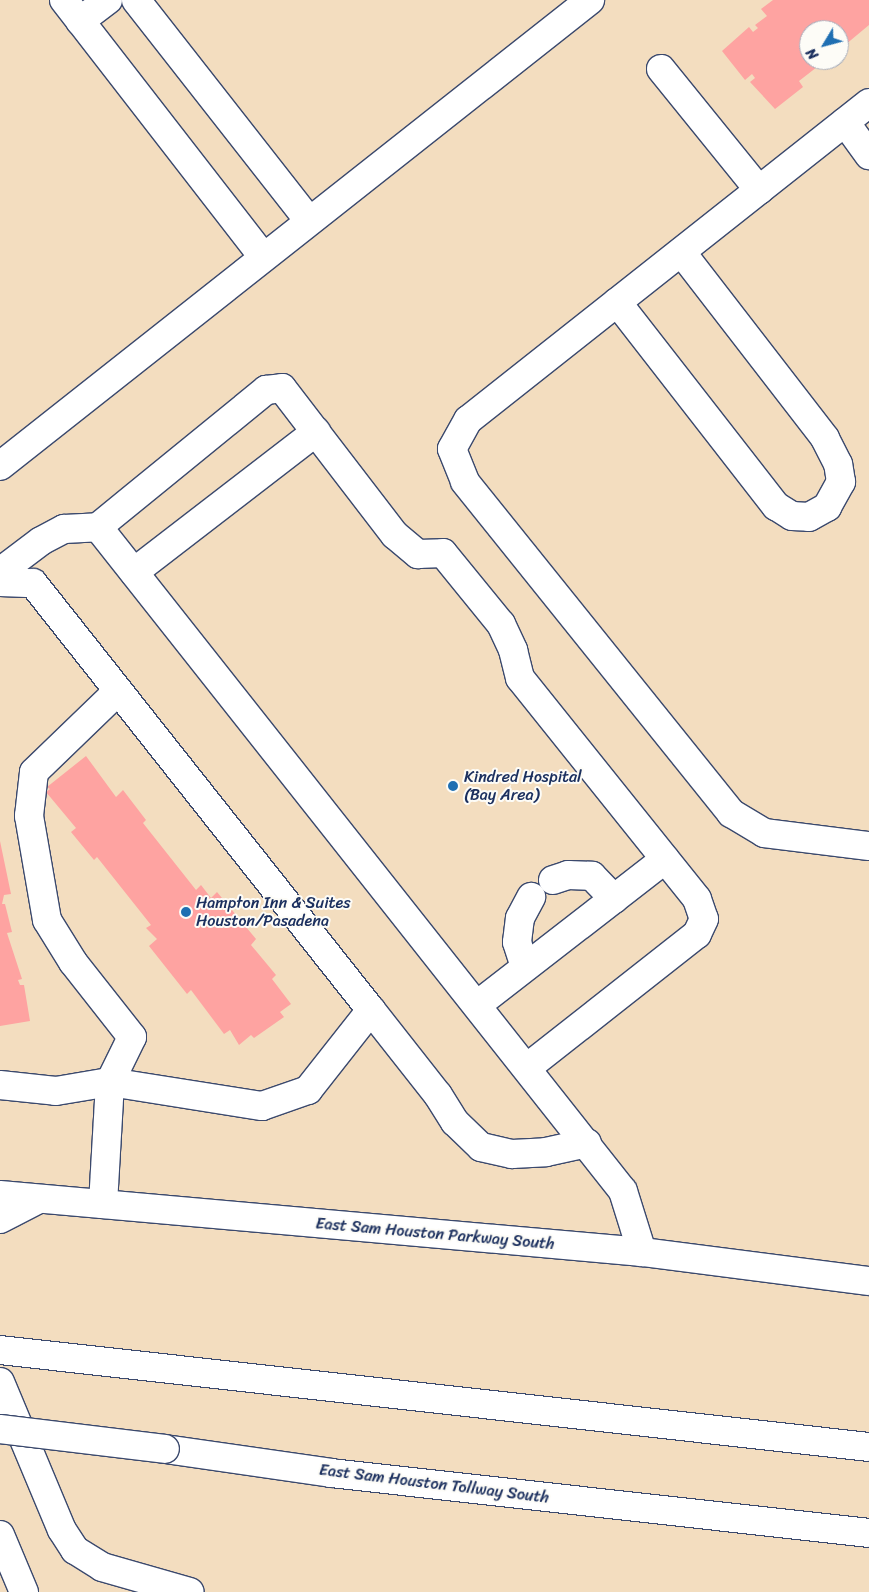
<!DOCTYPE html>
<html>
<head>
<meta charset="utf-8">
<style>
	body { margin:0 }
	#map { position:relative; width:869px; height:1592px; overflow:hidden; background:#f3ddbf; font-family:Sriracha,sans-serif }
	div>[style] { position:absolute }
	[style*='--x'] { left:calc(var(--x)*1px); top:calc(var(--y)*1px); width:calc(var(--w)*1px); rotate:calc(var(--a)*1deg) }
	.building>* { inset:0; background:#fea3a1 }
	.roads { filter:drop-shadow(1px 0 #3b496d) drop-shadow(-1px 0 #3b496d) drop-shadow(0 1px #3b496d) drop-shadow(0 -1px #3b496d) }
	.minor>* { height:28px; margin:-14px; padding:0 14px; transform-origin:14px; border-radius:14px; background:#fff }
	.major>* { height:28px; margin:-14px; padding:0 14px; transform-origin:14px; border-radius:14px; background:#fff }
	.highway>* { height:28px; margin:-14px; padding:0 14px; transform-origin:14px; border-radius:14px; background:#fff }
	.bridges { filter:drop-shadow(1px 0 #3b496d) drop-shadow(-1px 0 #3b496d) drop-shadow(0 1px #3b496d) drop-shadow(0 -1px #3b496d) }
	.highway-bridge>* { height:28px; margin:-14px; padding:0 14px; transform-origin:14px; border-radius:14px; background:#fff }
	.dots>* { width:14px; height:14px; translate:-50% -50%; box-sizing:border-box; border:2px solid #fdfcf7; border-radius:50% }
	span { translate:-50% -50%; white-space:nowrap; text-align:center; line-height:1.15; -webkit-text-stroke:4px #fdfcf7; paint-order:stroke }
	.poi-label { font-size:16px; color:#1b2f5e }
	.left { translate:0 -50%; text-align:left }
	.street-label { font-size:16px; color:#1b2f5e }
	.north { position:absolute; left:799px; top:20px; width:50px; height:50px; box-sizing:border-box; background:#fdfcf7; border:1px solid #a3aaba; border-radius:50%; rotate:233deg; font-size:14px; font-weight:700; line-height:20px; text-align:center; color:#1b2f5e }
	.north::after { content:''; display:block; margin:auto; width:18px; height:22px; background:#1f6fb2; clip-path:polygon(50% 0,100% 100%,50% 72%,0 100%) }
</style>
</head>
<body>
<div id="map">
	<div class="building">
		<div style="clip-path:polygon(773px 0,869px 0,869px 25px,839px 50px,839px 30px,809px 30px,809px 60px,826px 60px,799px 81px,803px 87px,775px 109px,750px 82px,755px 78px,752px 74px,745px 80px,722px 51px,749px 27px,753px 32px,758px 28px,755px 25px,767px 16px,761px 9px)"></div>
		<div style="clip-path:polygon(86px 756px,116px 797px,123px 790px,146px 820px,143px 823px,196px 890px,201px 885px,211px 898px,217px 892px,256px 939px,251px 945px,276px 975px,272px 979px,291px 1004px,280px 1012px,284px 1017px,254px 1038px,251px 1035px,239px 1045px,230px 1030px,224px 1034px,191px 990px,187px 994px,149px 946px,157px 939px,146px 928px,151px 925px,97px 857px,94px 860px,71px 832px,76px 828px,46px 792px,50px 789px,47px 787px)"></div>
		<div style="clip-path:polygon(0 841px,11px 894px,4px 895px,2px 904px,5px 904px,12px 932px,7px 933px,22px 979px,18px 980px,20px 985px,24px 985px,30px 1021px,0 1026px)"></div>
	</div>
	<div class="roads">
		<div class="minor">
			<div style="--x:64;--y:0;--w:325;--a:52.2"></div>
			<div style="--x:136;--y:0;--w:278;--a:51.9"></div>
			<div style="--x:80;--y:21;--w:35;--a:-37"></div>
			<div style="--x:661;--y:69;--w:156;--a:51"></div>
			<div style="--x:869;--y:103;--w:511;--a:141.67"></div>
			<div style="--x:468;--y:420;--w:33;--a:119"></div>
			<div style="--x:452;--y:449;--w:35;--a:68"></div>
			<div style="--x:465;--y:482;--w:425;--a:51.2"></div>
			<div style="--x:731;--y:813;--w:39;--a:31"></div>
			<div style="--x:764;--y:833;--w:106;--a:7.1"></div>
			<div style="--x:845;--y:122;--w:41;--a:54"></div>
			<div style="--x:617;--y:302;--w:259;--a:52.1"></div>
			<div style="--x:776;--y:506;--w:19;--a:32"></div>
			<div style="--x:792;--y:516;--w:17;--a:3"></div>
			<div style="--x:809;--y:517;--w:21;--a:-29"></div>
			<div style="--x:827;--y:507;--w:29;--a:-61"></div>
			<div style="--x:841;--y:482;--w:18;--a:-99"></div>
			<div style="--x:838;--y:464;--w:29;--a:-117"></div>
			<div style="--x:825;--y:438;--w:235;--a:-127.7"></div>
			<div style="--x:0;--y:466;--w:752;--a:-38.3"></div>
			<div style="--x:98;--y:527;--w:217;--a:-39.2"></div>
			<div style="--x:266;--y:390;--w:16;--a:-7"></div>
			<div style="--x:282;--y:388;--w:185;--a:52.5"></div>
			<div style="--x:395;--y:535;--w:30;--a:40"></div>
			<div style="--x:418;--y:554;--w:25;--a:-2"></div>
			<div style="--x:443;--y:553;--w:92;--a:50.8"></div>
			<div style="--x:501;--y:624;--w:29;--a:65"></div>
			<div style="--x:513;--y:650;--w:29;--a:76"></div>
			<div style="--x:520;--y:678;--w:283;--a:51.3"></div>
			<div style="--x:697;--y:899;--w:21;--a:71"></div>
			<div style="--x:704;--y:919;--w:17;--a:115"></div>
			<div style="--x:697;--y:934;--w:216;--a:141.8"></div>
			<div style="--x:0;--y:572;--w:51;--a:-37.1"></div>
			<div style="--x:41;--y:541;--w:26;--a:-28"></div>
			<div style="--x:64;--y:529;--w:34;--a:-3"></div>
			<div style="--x:98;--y:527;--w:846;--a:51.67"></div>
			<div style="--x:623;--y:1191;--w:64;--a:72.7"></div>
			<div style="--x:134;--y:572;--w:230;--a:-37.6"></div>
			<div style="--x:0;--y:582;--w:33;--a:2"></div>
			<div style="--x:33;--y:583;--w:545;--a:51.64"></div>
			<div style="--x:553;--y:880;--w:16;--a:-18"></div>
			<div style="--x:568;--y:875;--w:24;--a:2"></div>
			<div style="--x:592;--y:876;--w:32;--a:46"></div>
			<div style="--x:525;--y:967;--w:26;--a:-108"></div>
			<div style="--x:517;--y:942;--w:24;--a:-83"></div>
			<div style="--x:520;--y:918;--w:24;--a:-62"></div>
			<div style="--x:477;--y:1005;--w:238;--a:-37.8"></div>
			<div style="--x:0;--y:1085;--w:56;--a:6.1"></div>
			<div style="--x:56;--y:1091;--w:55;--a:-9.5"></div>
			<div style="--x:110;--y:1082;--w:50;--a:-63.9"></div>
			<div style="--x:132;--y:1037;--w:95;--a:-128.2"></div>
			<div style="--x:73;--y:962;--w:49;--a:-121.8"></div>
			<div style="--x:47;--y:920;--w:106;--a:-99.8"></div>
			<div style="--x:29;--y:816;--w:44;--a:-83.5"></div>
			<div style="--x:34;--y:772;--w:117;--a:-44"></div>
			<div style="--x:103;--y:1204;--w:122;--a:-86.7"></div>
			<div style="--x:110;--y:1082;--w:154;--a:9"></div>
			<div style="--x:262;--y:1106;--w:49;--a:-19.2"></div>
			<div style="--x:308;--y:1090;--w:102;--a:-51.8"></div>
			<div style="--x:371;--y:1010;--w:108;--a:51.8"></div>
			<div style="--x:438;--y:1095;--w:32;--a:58"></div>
			<div style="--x:455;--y:1122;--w:36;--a:44"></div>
			<div style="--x:481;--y:1147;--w:32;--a:13"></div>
			<div style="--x:512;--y:1154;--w:34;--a:-3"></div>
			<div style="--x:546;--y:1152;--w:42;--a:-12.4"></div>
		</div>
		<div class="major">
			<div style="--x:0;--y:1195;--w:645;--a:5.07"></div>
			<div style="--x:642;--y:1252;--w:229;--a:7.3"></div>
			<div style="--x:0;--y:1219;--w:42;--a:-27.2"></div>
			<div style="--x:0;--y:1382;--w:160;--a:67.3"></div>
			<div style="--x:62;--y:1530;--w:24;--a:57"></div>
			<div style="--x:75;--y:1550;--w:32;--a:32"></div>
			<div style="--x:102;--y:1567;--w:91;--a:15.9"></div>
			<div style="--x:0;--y:1535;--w:62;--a:67.2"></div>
		</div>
		<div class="highway">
			<div style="--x:0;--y:1350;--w:874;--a:6.37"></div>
			<div style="--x:165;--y:1449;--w:168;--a:8.2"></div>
			<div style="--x:331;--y:1473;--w:541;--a:6.36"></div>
		</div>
	</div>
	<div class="bridges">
		<div class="highway-bridge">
			<div style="--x:0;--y:1429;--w:166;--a:6.9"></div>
		</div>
	</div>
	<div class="dots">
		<div style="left:453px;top:786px;background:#1f6fb2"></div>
		<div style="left:186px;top:912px;background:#1f6fb2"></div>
	</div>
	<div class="poi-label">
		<span class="left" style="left:464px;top:786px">Kindred Hospital<br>(Bay Area)</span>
		<span class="left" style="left:196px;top:912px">Hampton Inn &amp; Suites<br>Houston/Pasadena</span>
	</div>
	<div class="street-label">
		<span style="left:435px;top:1234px;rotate:5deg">East Sam Houston Parkway South</span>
		<span style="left:434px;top:1484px;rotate:7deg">East Sam Houston Tollway South</span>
	</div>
	<div class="north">N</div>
</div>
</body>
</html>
